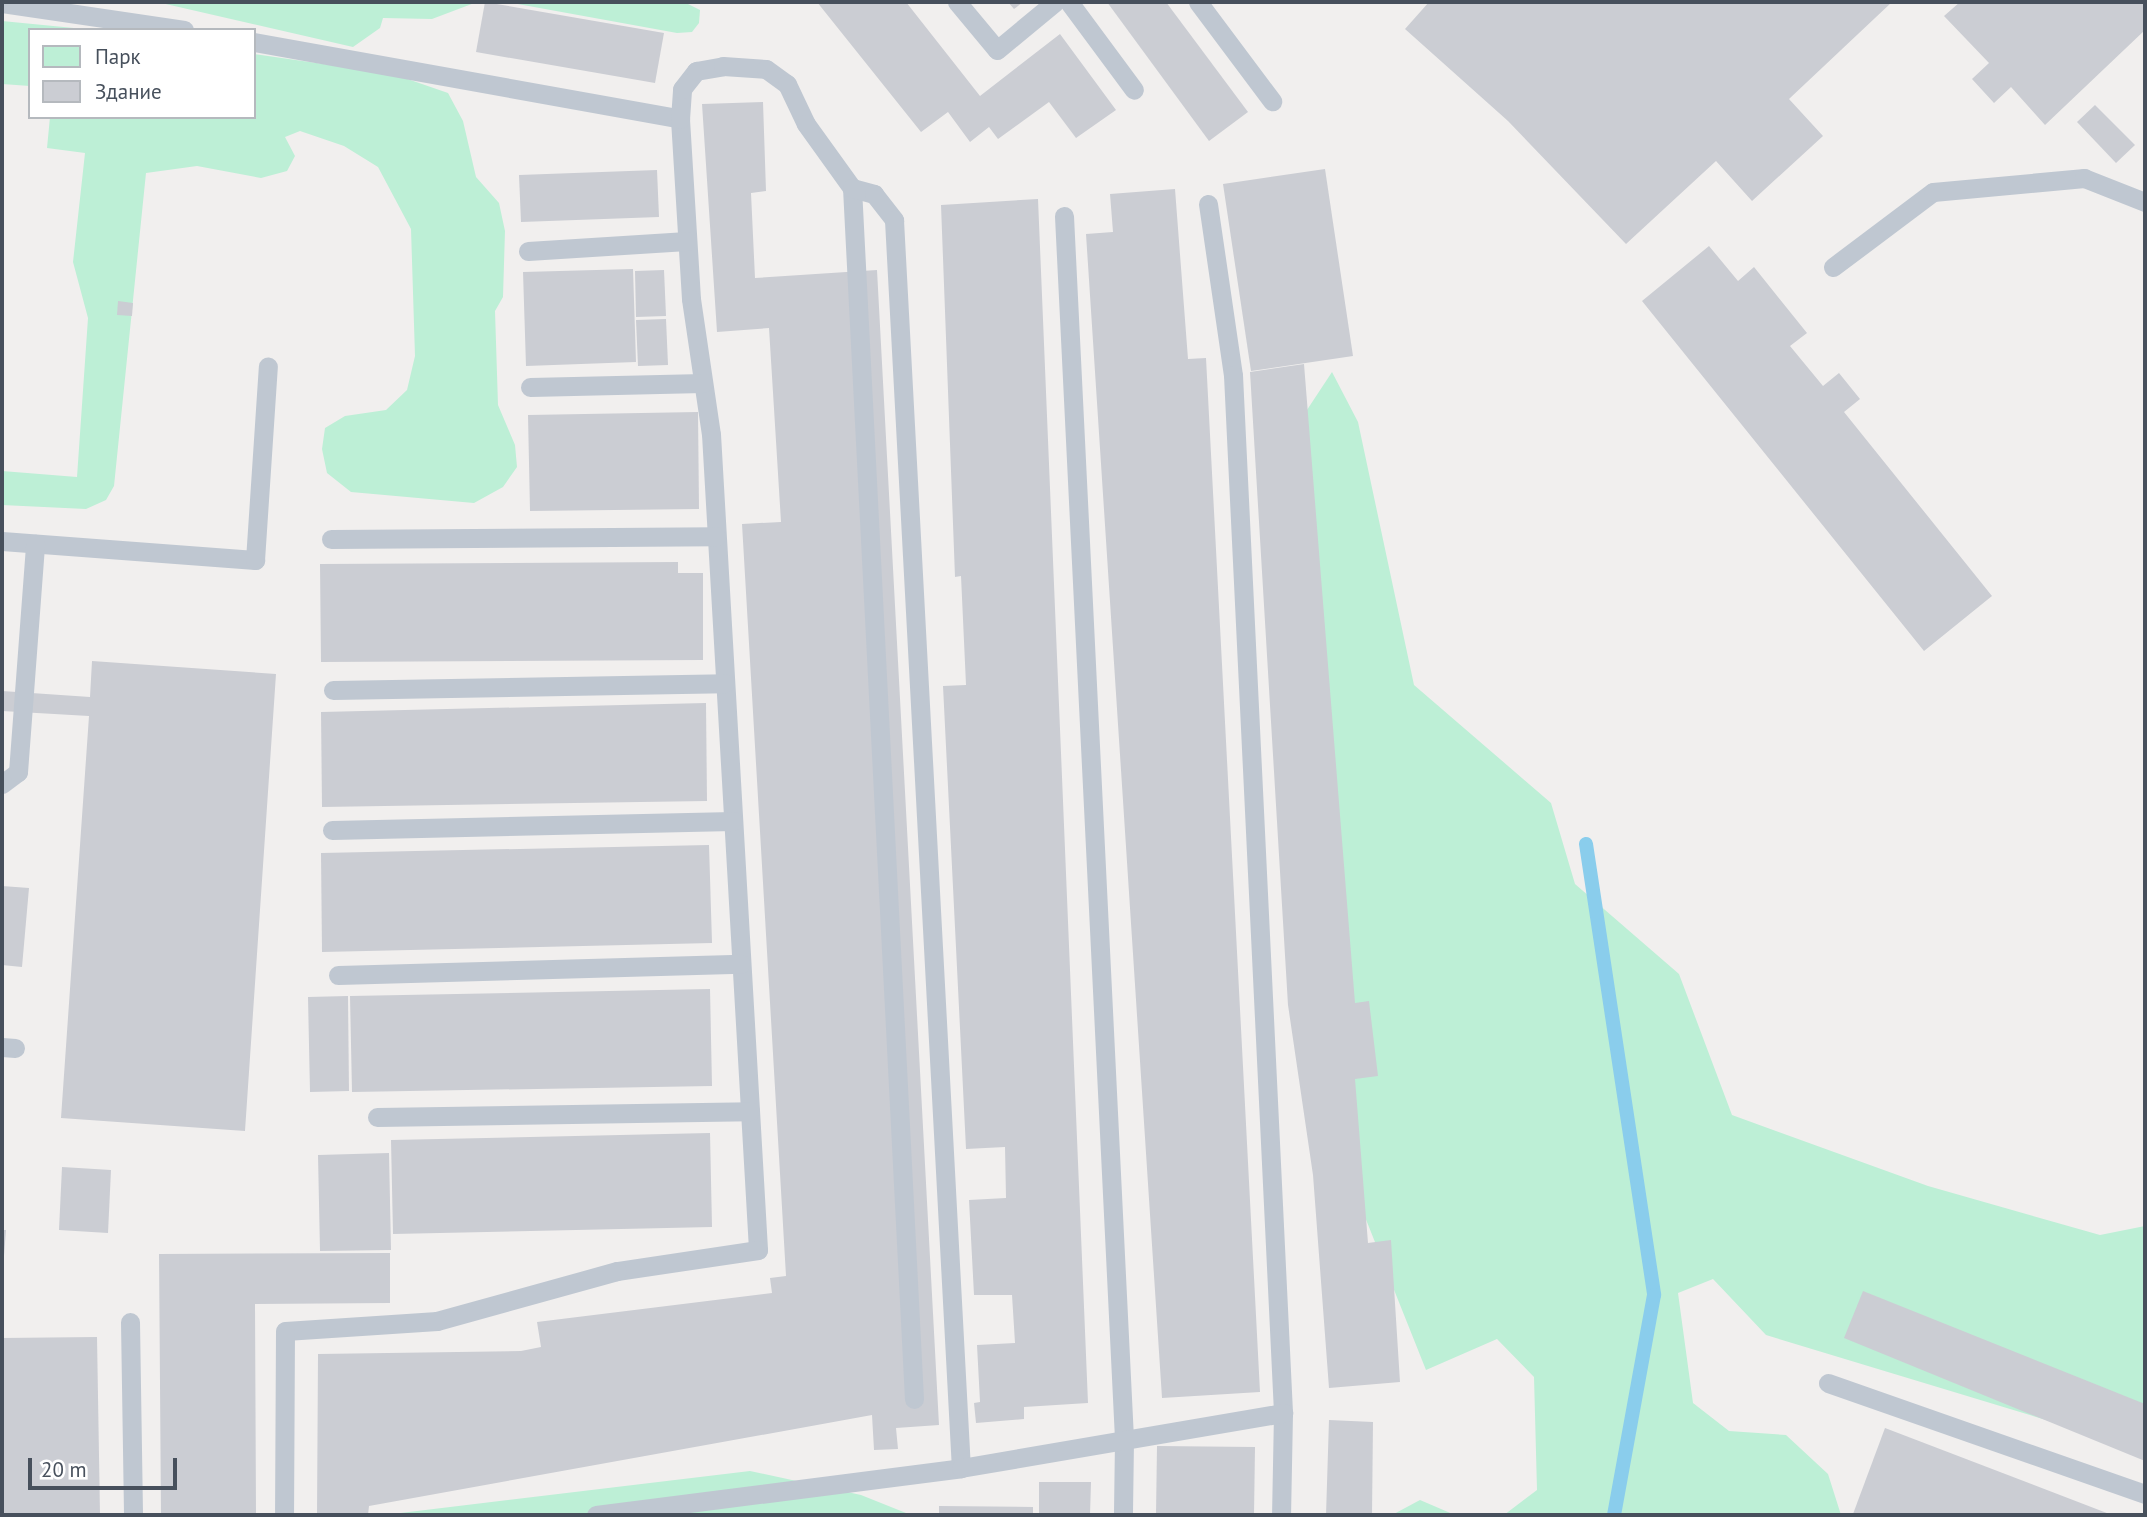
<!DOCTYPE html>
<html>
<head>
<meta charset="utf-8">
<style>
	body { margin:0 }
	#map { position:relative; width:2147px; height:1517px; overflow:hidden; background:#f1efee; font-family:"PT Sans",sans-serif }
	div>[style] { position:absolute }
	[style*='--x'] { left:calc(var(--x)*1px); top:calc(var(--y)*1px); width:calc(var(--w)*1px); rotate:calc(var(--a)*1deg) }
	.green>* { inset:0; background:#bdefd6 }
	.stream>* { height:14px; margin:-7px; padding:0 7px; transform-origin:7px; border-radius:7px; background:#8acdec }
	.building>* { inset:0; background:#cbcdd3 }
	.lane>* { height:19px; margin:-9.5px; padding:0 9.5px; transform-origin:9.5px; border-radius:9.5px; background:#bfc7d1 }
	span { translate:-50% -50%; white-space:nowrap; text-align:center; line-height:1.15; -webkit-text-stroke:5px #fff; paint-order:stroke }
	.frame { position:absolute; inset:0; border:4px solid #47505c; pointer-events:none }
	.legend { position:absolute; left:28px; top:28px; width:228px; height:91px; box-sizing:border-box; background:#fff; border:2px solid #b5b9be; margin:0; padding:9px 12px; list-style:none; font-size:21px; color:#47505c }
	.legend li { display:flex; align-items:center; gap:14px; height:35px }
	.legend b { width:35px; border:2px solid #b5b9be }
	.scale { position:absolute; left:28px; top:1458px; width:149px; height:32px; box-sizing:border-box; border:4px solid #47505c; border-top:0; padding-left:9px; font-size:21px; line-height:24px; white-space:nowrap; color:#47505c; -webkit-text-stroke:5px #fff; paint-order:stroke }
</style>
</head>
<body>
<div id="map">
	<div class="green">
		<div style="clip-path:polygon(157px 2px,477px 2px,432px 19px,383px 18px,380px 28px,353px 47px)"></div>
		<div style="clip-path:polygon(506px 2px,684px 2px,700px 10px,699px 23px,692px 32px,677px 33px)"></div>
		<div style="clip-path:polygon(2px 21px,84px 29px,92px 30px,30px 30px,30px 86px,2px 84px)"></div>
		<div style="clip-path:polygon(254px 54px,393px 74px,448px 93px,463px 121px,476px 177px,499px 203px,505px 231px,503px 297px,495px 311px,498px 405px,515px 445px,517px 467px,503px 487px,474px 503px,351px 492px,327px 473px,322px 449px,325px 428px,345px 416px,386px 410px,407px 390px,415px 356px,411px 229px,378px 167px,344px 146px,300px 131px,285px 137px,295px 156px,287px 171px,261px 178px,197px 166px,146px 173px,114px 486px,106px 500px,86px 509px,2px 505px,2px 471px,77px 477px,88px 318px,73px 262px,85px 153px,47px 148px,50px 117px,254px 117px)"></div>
		<div style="clip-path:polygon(1332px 372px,1358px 422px,1414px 685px,1551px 803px,1575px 884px,1679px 974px,1732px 1115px,1928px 1186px,2100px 1235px,2145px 1226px,2145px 1450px,1766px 1335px,1713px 1279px,1678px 1293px,1693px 1403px,1729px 1431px,1786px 1435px,1828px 1474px,1841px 1515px,1504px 1515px,1537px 1490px,1534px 1377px,1497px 1339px,1426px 1370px,1363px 1212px,1303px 416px)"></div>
		<div style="clip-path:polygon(750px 1471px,861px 1495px,911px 1515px,384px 1515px)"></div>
		<div style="clip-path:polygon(1420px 1500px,1455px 1515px,1392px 1515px)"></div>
	</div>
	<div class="stream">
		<div style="--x:1586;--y:844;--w:456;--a:81.4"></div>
		<div style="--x:1654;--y:1295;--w:224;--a:100.3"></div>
	</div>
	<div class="building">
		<div style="clip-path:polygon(485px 2px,664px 33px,655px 83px,476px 52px)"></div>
		<div style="clip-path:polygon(817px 2px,906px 2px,980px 96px,1060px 34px,1116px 110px,1076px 138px,1049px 102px,998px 139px,989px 127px,970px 142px,948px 112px,921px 132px)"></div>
		<div style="clip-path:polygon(1008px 2px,1023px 2px,1014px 9px)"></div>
		<div style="clip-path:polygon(1107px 2px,1166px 2px,1248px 112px,1209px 141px)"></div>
		<div style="clip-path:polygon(1429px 2px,1892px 2px,1789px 99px,1823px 136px,1752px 201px,1716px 161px,1626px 244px,1508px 121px,1405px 29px)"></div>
		<div style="clip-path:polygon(1960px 2px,2145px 2px,2145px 30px,2045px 125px,2011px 87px,1994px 103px,1972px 79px,1989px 63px,1944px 16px)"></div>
		<div style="clip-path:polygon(763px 102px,766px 191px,751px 193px,755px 278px,877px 270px,939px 1425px,896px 1428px,898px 1449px,874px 1450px,872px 1415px,369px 1506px,368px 1515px,317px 1515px,318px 1354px,521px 1351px,541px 1347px,537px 1322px,772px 1293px,770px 1278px,786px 1276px,742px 524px,781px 522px,769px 328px,717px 332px,702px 104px)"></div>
		<div style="clip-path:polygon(2095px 105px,2135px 145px,2116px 163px,2077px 122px)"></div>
		<div style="clip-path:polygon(1325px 169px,1353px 356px,1251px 371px,1223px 184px)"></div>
		<div style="clip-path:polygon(657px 170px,659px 217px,521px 222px,519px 175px)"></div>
		<div style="clip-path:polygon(1175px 189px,1188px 359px,1206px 358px,1260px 1392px,1162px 1398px,1086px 234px,1113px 232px,1110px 194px)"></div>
		<div style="clip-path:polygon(1038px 199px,1088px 1403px,1024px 1407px,1024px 1419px,976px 1423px,974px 1403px,980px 1402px,977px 1345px,1015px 1343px,1012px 1295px,974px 1295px,969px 1200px,1006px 1198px,1005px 1147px,966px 1149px,943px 686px,966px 685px,961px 576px,955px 577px,941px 205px)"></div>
		<div style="clip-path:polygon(1709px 246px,1738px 281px,1754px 267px,1807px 333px,1790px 346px,1823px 386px,1839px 373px,1860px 399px,1844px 412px,1992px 596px,1924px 651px,1642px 301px)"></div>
		<div style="clip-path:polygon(633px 269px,636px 362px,526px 366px,523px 272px)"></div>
		<div style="clip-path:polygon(664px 270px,666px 316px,636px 317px,635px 271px)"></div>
		<div style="clip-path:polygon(118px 301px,133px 303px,132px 316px,117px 315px)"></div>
		<div style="clip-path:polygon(666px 319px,668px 365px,638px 366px,636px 320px)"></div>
		<div style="clip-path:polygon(1304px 364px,1355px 1003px,1369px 1001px,1378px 1076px,1355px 1079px,1368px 1243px,1391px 1240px,1400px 1382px,1329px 1388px,1313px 1175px,1288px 1005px,1250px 372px)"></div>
		<div style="clip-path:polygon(698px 412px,699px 509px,530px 511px,528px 415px)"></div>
		<div style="clip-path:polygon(678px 562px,678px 573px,703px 573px,703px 660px,321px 662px,320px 564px)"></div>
		<div style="clip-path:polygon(92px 661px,276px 674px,245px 1131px,61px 1118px,89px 716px,2px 711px,2px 691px,90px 697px)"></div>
		<div style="clip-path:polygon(706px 703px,707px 801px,322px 807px,321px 712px)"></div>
		<div style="clip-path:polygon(709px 845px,712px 943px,322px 952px,321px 853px)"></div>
		<div style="clip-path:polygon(2px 886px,29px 888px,22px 967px,2px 965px)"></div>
		<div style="clip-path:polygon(710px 989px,712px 1086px,352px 1092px,350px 996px)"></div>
		<div style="clip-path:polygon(348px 996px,349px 1091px,310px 1092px,308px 997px)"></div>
		<div style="clip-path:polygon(710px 1133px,712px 1227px,393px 1234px,391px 1140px)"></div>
		<div style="clip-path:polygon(389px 1153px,391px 1250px,320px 1251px,318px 1155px)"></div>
		<div style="clip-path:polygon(62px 1167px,111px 1170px,108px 1233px,59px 1230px)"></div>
		<div style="clip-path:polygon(2px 1230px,6px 1230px,4px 1256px,2px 1256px)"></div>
		<div style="clip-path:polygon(390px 1253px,390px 1303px,255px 1304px,256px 1515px,161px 1515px,159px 1254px)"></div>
		<div style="clip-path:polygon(1863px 1291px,2145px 1404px,2145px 1461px,1844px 1338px)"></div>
		<div style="clip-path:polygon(97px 1337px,100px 1515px,2px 1515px,2px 1338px)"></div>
		<div style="clip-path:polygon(1329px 1420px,1373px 1422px,1372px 1515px,1326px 1515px)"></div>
		<div style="clip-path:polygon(1885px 1428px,2112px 1515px,1853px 1514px)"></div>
		<div style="clip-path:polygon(1157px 1446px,1255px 1447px,1254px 1515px,1156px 1515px)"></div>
		<div style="clip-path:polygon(1039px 1482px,1091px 1482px,1090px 1515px,1039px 1515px)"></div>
		<div style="clip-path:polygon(939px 1506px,1033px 1507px,1033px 1515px,939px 1515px)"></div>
	</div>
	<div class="lane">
		<div style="--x:957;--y:2;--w:62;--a:50.2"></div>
		<div style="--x:997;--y:50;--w:75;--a:-39.6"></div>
		<div style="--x:1069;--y:2;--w:109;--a:53.5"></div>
		<div style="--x:1198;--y:2;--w:124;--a:53.2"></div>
		<div style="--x:2;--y:3;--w:184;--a:8.4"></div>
		<div style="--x:254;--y:42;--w:433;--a:10.2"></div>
		<div style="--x:680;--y:119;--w:180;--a:86.5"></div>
		<div style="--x:691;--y:299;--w:136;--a:81.6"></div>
		<div style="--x:711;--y:434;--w:817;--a:86.7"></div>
		<div style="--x:758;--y:1250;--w:143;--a:171.5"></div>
		<div style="--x:617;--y:1271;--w:187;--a:164.5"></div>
		<div style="--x:437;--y:1321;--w:152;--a:176.2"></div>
		<div style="--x:285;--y:1331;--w:184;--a:90.3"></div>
		<div style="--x:680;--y:119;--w:30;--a:-86"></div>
		<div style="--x:682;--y:89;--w:23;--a:-52"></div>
		<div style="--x:696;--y:71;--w:27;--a:-10"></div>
		<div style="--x:723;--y:66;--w:43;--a:4"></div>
		<div style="--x:766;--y:69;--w:26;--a:36"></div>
		<div style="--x:787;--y:84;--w:44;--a:64.6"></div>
		<div style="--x:806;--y:124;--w:79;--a:54.3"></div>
		<div style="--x:1208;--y:204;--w:173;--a:81.7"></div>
		<div style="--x:1233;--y:375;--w:1039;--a:87.24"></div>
		<div style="--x:1283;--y:1413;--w:102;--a:91.1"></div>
		<div style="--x:1064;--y:216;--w:1225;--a:87.19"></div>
		<div style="--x:1124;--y:1440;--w:75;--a:90.8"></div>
		<div style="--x:528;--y:251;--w:159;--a:-3.6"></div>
		<div style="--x:1833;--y:267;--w:125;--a:-36.9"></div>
		<div style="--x:1933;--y:192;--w:152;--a:-5.3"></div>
		<div style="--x:2084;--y:178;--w:66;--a:21.5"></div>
		<div style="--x:530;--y:387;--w:173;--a:-1.3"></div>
		<div style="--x:331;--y:539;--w:385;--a:-0.4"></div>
		<div style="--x:2;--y:541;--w:254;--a:4.3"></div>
		<div style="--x:255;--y:560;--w:194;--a:-86.2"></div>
		<div style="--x:333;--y:690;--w:392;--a:-1"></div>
		<div style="--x:2;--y:784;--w:20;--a:-37"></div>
		<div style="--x:18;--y:772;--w:229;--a:-85.7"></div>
		<div style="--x:332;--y:830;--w:401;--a:-1.3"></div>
		<div style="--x:338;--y:975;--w:403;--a:-1.6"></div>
		<div style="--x:2;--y:1047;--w:13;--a:4"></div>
		<div style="--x:377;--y:1117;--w:373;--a:-0.9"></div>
		<div style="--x:130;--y:1322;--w:193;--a:89.1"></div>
		<div style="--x:1828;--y:1383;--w:336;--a:19.3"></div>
		<div style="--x:914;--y:1399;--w:1213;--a:-92.93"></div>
		<div style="--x:852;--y:188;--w:23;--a:15"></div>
		<div style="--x:874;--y:194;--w:33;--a:52"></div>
		<div style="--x:894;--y:220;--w:1250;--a:86.93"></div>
		<div style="--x:596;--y:1515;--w:368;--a:-7.3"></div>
		<div style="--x:961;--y:1468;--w:327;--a:-9.7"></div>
	</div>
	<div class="frame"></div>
	<ul class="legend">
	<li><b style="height:19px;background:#bdefd6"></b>Парк</li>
	<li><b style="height:19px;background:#cbcdd3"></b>Здание</li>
	</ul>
	<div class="scale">20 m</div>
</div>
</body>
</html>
